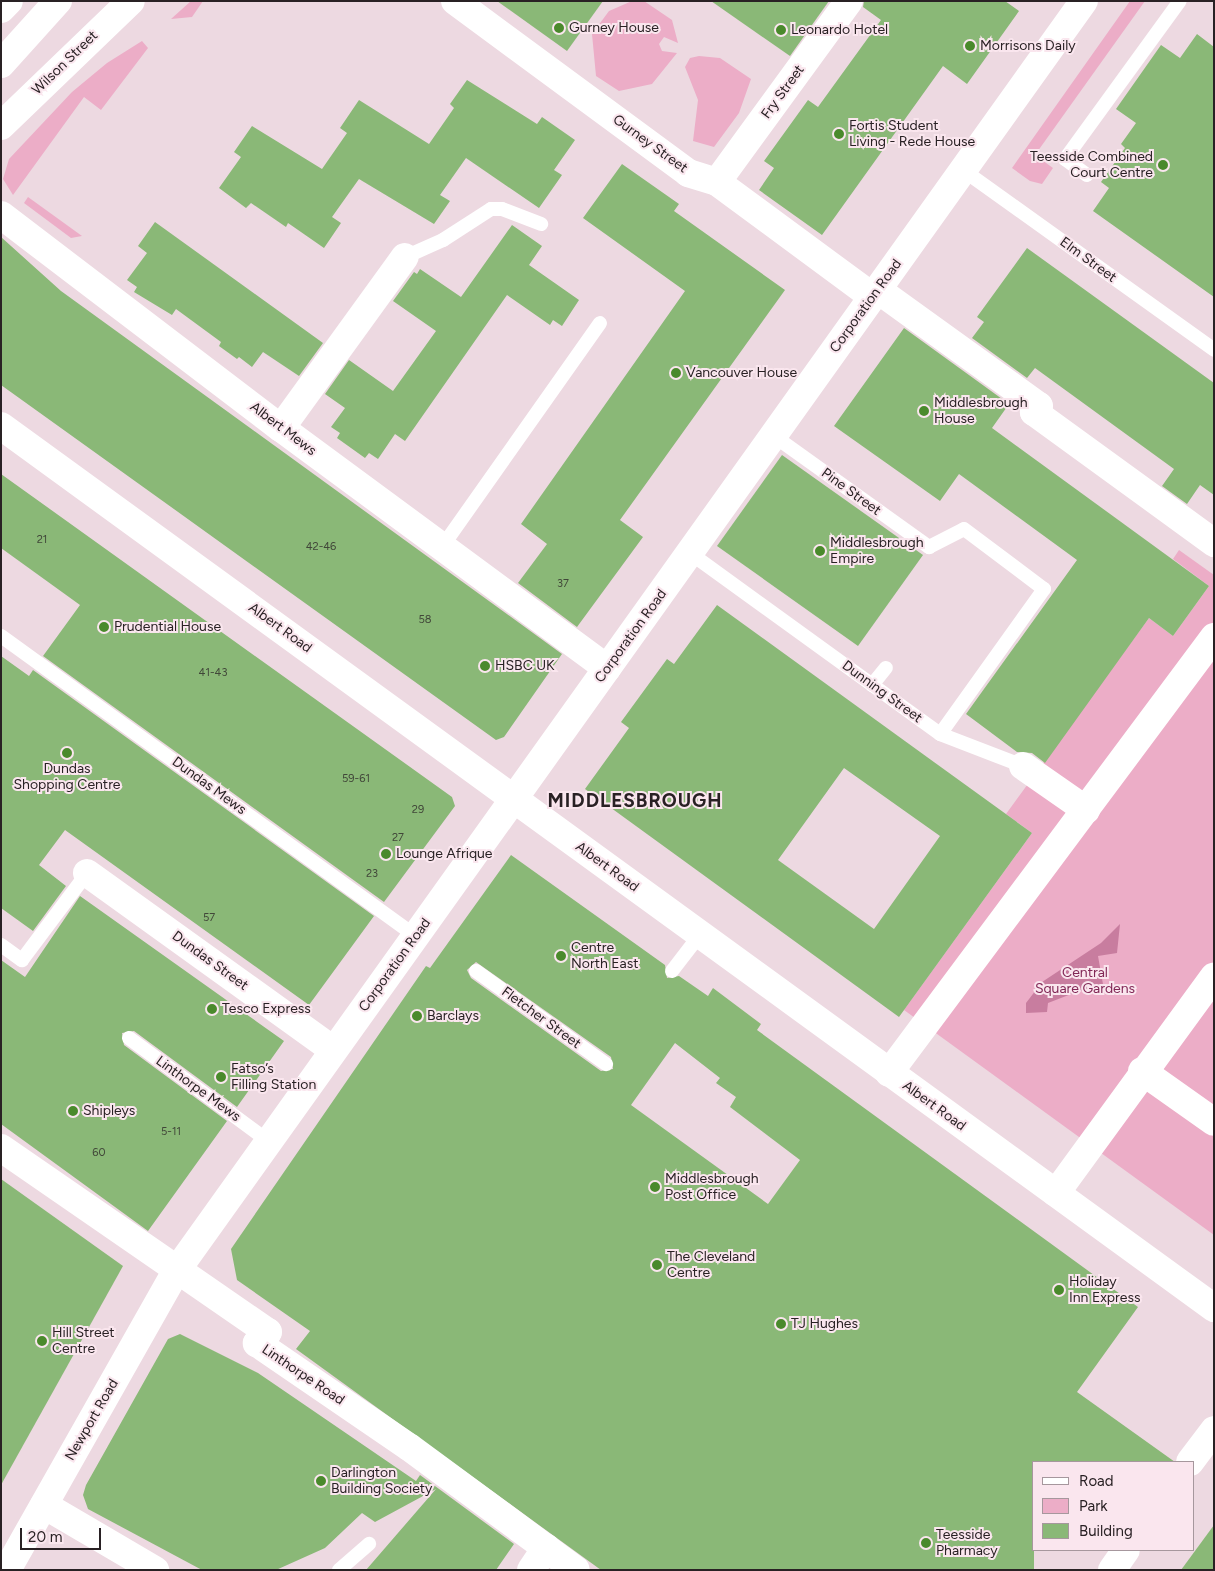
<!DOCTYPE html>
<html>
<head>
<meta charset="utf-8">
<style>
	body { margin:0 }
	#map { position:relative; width:1215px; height:1571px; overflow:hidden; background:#edd9e1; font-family:Figtree,sans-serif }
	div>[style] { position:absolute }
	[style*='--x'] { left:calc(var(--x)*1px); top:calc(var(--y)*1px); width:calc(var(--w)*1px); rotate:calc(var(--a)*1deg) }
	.green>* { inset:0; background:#ecadc7 }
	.water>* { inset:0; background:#c87d9f }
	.building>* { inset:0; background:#8ab877 }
	.lane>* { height:14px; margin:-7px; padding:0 7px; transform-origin:7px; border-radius:7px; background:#fff }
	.street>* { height:28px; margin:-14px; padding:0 14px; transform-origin:14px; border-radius:14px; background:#fff }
	.secondary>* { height:28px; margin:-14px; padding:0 14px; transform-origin:14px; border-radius:14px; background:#fff }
	.highway>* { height:28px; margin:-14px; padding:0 14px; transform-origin:14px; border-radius:14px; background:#fff }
	.dots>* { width:14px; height:14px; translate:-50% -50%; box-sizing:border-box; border:2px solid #fae6ee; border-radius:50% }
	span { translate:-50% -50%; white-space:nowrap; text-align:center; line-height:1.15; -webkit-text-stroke:4px #fae6ee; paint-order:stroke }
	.number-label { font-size:11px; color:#414739 }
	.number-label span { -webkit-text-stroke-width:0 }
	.poi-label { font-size:14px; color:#292124 }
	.left { translate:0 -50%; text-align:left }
	.right { translate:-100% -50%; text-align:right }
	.street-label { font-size:14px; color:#292124 }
	.park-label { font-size:14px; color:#812756 }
	.district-label { font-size:19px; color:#292124; font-weight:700; letter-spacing:1px }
	.frame { position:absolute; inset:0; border:2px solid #292124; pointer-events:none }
	.legend { position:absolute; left:1032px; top:1461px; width:162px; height:90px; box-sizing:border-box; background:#fae6ee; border:1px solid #a6979d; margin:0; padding:6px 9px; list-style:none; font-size:15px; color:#292124 }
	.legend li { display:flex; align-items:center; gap:10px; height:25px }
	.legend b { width:25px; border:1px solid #a6979d }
	.scale { position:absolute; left:20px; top:1528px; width:81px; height:22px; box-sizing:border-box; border:2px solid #292124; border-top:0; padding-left:6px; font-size:15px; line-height:18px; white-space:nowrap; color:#292124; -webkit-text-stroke:4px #fae6ee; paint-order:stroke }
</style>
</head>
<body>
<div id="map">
	<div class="green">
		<div style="clip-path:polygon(191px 1px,203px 1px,192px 17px,171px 19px)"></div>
		<div style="clip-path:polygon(632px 1px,644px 1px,672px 20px,678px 43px,664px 37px,659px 44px,662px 51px,677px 53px,652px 84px,619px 91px,596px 76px,592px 34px,609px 11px)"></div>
		<div style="clip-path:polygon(1130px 1px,1145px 1px,1035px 155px,1053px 168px,1042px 184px,1030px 181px,1012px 168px)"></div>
		<div style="clip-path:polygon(142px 41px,148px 48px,101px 110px,84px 97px,13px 195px,3px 179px,9px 159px,72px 92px,107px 63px)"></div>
		<div style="clip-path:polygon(699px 56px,720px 58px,751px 79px,739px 113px,714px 147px,693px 141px,698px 100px,685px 67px,690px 58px)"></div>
		<div style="clip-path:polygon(28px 197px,82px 236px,71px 238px,24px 203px)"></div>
		<div style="clip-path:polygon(1179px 550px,1214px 575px,1214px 1235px,904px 1010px,1032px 833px,1006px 814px,1149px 618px,1173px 636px,1209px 586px,1173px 559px)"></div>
	</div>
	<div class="water">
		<div style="clip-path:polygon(1120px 924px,1117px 953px,1098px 956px,1104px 990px,1079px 991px,1048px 1003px,1047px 1012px,1026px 1013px,1026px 1003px,1042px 982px,1101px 943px)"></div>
	</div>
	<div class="building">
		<div style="clip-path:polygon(497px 1px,603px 1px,567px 51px)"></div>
		<div style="clip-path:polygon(711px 1px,829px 1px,790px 56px)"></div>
		<div style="clip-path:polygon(864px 1px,1005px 1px,1019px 11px,967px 84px,943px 66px,822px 235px,759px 190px,774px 168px,764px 161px,808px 100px,818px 107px,881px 20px,863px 7px)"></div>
		<div style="clip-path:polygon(1197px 34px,1214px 47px,1214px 297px,1093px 211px,1109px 188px,1101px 182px,1125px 148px,1121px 144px,1136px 123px,1116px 109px,1161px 45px,1180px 58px)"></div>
		<div style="clip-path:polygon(467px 80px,537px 124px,542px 117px,575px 140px,554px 170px,562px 175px,539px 208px,466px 158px,440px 195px,450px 201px,434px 224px,359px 179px,332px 217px,341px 223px,324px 248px,288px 223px,286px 227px,251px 203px,246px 208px,219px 188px,241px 157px,234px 152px,252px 126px,322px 169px,347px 133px,340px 128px,359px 100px,429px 144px,454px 108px,450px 104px)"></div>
		<div style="clip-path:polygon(622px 164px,679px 204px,674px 211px,785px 290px,620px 520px,643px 537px,577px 627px,518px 583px,547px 544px,521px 524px,685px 291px,583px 218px)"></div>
		<div style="clip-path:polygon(155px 222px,323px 343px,299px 376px,263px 352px,252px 367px,239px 357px,237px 359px,219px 346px,221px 342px,176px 309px,172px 315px,134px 292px,137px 287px,127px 280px,147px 253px,138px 246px)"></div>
		<div style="clip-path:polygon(512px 225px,542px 246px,529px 265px,579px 300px,562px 326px,553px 320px,550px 325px,507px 295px,405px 441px,395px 434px,378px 459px,369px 453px,365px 458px,337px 438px,340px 433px,331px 427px,345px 408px,325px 394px,349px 360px,393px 391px,436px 331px,393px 301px,414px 272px,417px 274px,420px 269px,461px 297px)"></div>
		<div style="clip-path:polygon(1px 237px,61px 291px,562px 654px,504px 737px,496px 740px,1px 385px)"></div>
		<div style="clip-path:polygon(1027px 248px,1214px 383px,1214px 495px,1200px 485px,1187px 504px,1162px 486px,1174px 469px,1035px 368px,1027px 378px,972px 338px,984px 322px,977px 317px)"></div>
		<div style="clip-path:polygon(904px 328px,1009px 404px,992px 428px,1209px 586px,1173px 636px,1149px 618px,1045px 763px,1032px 753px,1017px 752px,966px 714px,1077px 560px,959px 474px,940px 501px,834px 426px)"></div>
		<div style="clip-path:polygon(782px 455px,923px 555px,858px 646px,717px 546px)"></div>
		<div style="clip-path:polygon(1px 474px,452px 797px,455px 806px,384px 902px,43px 656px,80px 605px,1px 548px)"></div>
		<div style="clip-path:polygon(evenodd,717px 605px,1032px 833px,899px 1017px,585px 789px,629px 728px,621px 722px,667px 659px,674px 664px,717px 605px,844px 768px,940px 836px,874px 929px,778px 860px,844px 768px)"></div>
		<div style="clip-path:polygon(1px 656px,29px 676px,33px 670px,374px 916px,309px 1005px,65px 830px,39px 865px,66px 886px,33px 931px,1px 908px)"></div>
		<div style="clip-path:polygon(evenodd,511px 855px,665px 965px,667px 978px,679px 976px,708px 996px,713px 988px,761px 1024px,757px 1030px,1138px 1307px,1077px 1392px,1175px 1462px,1034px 1462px,1034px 1570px,601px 1570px,296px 1349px,310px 1331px,237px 1280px,231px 1249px,426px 966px,430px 968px,511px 855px,476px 962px,611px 1057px,613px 1069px,601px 1071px,471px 978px,467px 970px,476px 962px,511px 855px,675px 1043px,720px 1078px,716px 1083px,736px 1097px,730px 1107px,800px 1160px,768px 1204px,631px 1105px,675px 1043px)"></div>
		<div style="clip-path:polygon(80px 896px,284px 1041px,237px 1107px,134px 1031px,122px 1033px,124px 1045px,227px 1121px,148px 1231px,1px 1124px,1px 960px,25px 977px)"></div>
		<div style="clip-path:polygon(1px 1179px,123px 1266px,1px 1485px)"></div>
		<div style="clip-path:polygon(180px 1334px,258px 1373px,416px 1481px,420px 1475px,514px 1544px,496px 1570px,366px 1570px,436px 1489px,375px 1522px,362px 1513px,325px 1548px,276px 1570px,202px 1570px,88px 1509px,83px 1495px,86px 1485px,168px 1339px)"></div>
		<div style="clip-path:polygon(1214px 1525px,1214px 1570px,1181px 1570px)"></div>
	</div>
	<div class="lane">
		<div style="--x:963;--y:170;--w:309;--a:35.6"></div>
		<div style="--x:1087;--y:175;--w:27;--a:-144"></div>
		<div style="--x:1065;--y:159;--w:195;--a:-54"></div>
		<div style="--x:405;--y:257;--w:42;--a:-24.1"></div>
		<div style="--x:443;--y:240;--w:57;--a:-32.9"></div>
		<div style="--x:491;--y:209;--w:11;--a:0"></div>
		<div style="--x:502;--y:209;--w:42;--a:21"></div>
		<div style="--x:774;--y:436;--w:191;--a:35.6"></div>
		<div style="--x:929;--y:547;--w:39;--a:-27"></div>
		<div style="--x:964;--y:529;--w:100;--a:36.9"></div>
		<div style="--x:1044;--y:589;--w:178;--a:125.6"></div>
		<div style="--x:442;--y:547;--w:274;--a:-54.8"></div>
		<div style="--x:690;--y:553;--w:309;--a:35.9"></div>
		<div style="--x:940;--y:734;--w:89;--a:21.1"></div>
		<div style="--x:1;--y:636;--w:513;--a:35.89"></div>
		<div style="--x:872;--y:685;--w:22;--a:-51"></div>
		<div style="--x:1;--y:945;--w:26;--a:36"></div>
		<div style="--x:22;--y:960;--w:109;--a:-53.2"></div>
		<div style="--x:476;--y:971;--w:160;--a:35.6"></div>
		<div style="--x:672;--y:971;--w:44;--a:-52.4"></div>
		<div style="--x:129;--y:1038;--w:173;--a:36.5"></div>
		<div style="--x:339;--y:1570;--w:40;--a:-41"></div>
	</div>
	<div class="street">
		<div style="--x:455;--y:1;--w:290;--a:36.4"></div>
		<div style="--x:688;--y:173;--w:30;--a:17"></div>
		<div style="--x:717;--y:182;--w:194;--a:36.4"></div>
		<div style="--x:717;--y:182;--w:224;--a:-53.9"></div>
		<div style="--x:1;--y:215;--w:352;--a:37.3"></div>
		<div style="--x:281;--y:428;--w:405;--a:36.4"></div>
		<div style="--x:878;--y:290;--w:198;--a:35.8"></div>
		<div style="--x:1039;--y:406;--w:8;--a:130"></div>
		<div style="--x:1034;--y:412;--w:223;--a:36"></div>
		<div style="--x:1;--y:426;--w:1500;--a:36.02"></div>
		<div style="--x:281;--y:428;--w:211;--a:-54.1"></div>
		<div style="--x:1023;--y:766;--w:77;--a:34.9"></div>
		<div style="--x:87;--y:873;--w:303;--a:35.7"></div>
		<div style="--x:1142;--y:1071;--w:88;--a:35.3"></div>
		<div style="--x:889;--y:1073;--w:544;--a:-53.3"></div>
		<div style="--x:1;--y:1148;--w:324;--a:34.6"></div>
		<div style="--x:268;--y:1332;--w:16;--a:135"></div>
		<div style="--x:257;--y:1343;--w:184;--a:34.4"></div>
		<div style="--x:409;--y:1447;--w:207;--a:36.4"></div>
		<div style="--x:1056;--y:1193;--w:268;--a:-53.9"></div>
		<div style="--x:1190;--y:1462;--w:40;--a:-53"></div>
		<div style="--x:44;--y:1505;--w:129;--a:30.4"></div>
		<div style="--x:7;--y:1570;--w:345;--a:-60.5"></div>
		<div style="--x:177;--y:1270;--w:1560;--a:-54.45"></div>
		<div style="--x:531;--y:1570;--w:27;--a:-56"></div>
		<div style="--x:1112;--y:1570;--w:24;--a:-55"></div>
	</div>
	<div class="secondary">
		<div style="--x:1;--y:126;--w:180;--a:-43.9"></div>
	</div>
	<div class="highway">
		<div style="--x:1;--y:9;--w:11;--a:-45"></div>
		<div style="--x:1;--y:64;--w:85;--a:-47.9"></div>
	</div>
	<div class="dots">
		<div style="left:559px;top:28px;background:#4a8a2c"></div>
		<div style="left:781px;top:30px;background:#4a8a2c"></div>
		<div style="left:970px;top:46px;background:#4a8a2c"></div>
		<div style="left:839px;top:134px;background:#4a8a2c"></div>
		<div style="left:1163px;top:165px;background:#4a8a2c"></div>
		<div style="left:676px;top:373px;background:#4a8a2c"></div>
		<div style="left:924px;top:411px;background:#4a8a2c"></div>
		<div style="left:820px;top:551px;background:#4a8a2c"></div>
		<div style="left:104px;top:627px;background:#4a8a2c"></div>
		<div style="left:485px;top:666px;background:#4a8a2c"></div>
		<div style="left:67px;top:753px;background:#4a8a2c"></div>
		<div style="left:386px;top:854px;background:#4a8a2c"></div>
		<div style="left:561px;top:956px;background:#4a8a2c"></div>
		<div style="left:212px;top:1009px;background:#4a8a2c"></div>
		<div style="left:417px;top:1016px;background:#4a8a2c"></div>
		<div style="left:221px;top:1077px;background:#4a8a2c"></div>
		<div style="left:73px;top:1111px;background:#4a8a2c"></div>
		<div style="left:655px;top:1187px;background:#4a8a2c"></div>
		<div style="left:657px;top:1265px;background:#4a8a2c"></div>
		<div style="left:1059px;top:1290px;background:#4a8a2c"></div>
		<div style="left:781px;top:1324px;background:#4a8a2c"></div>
		<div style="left:42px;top:1341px;background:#4a8a2c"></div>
		<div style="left:321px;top:1481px;background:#4a8a2c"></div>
		<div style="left:926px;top:1543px;background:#4a8a2c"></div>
	</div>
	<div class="number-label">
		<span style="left:42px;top:540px">21</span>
		<span style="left:321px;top:547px">42-46</span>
		<span style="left:563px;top:584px">37</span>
		<span style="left:425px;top:620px">58</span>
		<span style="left:213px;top:673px">41-43</span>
		<span style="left:356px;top:779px">59-61</span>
		<span style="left:418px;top:810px">29</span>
		<span style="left:398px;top:838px">27</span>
		<span style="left:372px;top:874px">23</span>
		<span style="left:209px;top:918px">57</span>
		<span style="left:171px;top:1132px">5-11</span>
		<span style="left:99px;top:1153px">60</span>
	</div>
	<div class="poi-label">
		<span class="left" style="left:569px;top:28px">Gurney House</span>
		<span class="left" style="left:791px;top:30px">Leonardo Hotel</span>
		<span class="left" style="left:980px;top:46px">Morrisons Daily</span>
		<span class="left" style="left:849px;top:134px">Fortis Student<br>Living - Rede House</span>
		<span class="right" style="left:1153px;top:165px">Teesside Combined<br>Court Centre</span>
		<span class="left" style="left:686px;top:373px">Vancouver House</span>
		<span class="left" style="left:934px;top:411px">Middlesbrough<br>House</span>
		<span class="left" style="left:830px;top:551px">Middlesbrough<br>Empire</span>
		<span class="left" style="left:114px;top:627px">Prudential House</span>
		<span class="left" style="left:495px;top:666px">HSBC UK</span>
		<span style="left:67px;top:777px">Dundas<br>Shopping Centre</span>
		<span class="left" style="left:396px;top:854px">Lounge Afrique</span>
		<span class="left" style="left:571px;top:956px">Centre<br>North East</span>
		<span class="left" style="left:222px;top:1009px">Tesco Express</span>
		<span class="left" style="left:427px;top:1016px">Barclays</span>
		<span class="left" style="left:231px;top:1077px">Fatso’s<br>Filling Station</span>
		<span class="left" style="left:83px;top:1111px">Shipleys</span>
		<span class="left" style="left:665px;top:1187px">Middlesbrough<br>Post Office</span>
		<span class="left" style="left:667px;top:1265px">The Cleveland<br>Centre</span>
		<span class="left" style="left:1069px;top:1290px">Holiday<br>Inn Express</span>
		<span class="left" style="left:791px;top:1324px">TJ Hughes</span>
		<span class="left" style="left:52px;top:1341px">Hill Street<br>Centre</span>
		<span class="left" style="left:331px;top:1481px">Darlington<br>Building Society</span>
		<span class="left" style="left:936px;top:1543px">Teesside<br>Pharmacy</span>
	</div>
	<div class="street-label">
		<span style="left:65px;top:63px;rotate:-44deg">Wilson Street</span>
		<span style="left:783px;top:92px;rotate:-54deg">Fry Street</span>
		<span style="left:650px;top:144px;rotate:36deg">Gurney Street</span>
		<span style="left:1088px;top:260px;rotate:36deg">Elm Street</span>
		<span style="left:866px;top:306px;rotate:-54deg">Corporation Road</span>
		<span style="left:283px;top:429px;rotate:37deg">Albert Mews</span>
		<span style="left:851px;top:492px;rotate:36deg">Pine Street</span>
		<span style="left:280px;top:628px;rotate:36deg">Albert Road</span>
		<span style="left:631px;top:636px;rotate:-54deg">Corporation Road</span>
		<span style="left:882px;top:692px;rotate:36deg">Dunning Street</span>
		<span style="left:209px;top:786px;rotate:36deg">Dundas Mews</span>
		<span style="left:607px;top:867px;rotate:36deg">Albert Road</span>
		<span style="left:210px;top:961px;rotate:36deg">Dundas Street</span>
		<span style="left:395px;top:965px;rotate:-54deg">Corporation Road</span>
		<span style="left:541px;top:1018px;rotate:36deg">Fletcher Street</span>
		<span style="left:198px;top:1089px;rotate:36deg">Linthorpe Mews</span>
		<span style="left:934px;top:1106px;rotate:36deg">Albert Road</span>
		<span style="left:303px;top:1375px;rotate:34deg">Linthorpe Road</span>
		<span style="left:92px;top:1420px;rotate:-60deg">Newport Road</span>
	</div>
	<div class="park-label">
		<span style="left:1085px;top:981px">Central<br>Square Gardens</span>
	</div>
	<div class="district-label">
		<span style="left:635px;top:801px">MIDDLESBROUGH</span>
	</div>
	<div class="frame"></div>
	<ul class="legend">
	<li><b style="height:6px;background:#fff"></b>Road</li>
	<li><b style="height:14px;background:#ecadc7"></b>Park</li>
	<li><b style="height:14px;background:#8ab877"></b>Building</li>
	</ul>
	<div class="scale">20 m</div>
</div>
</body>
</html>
